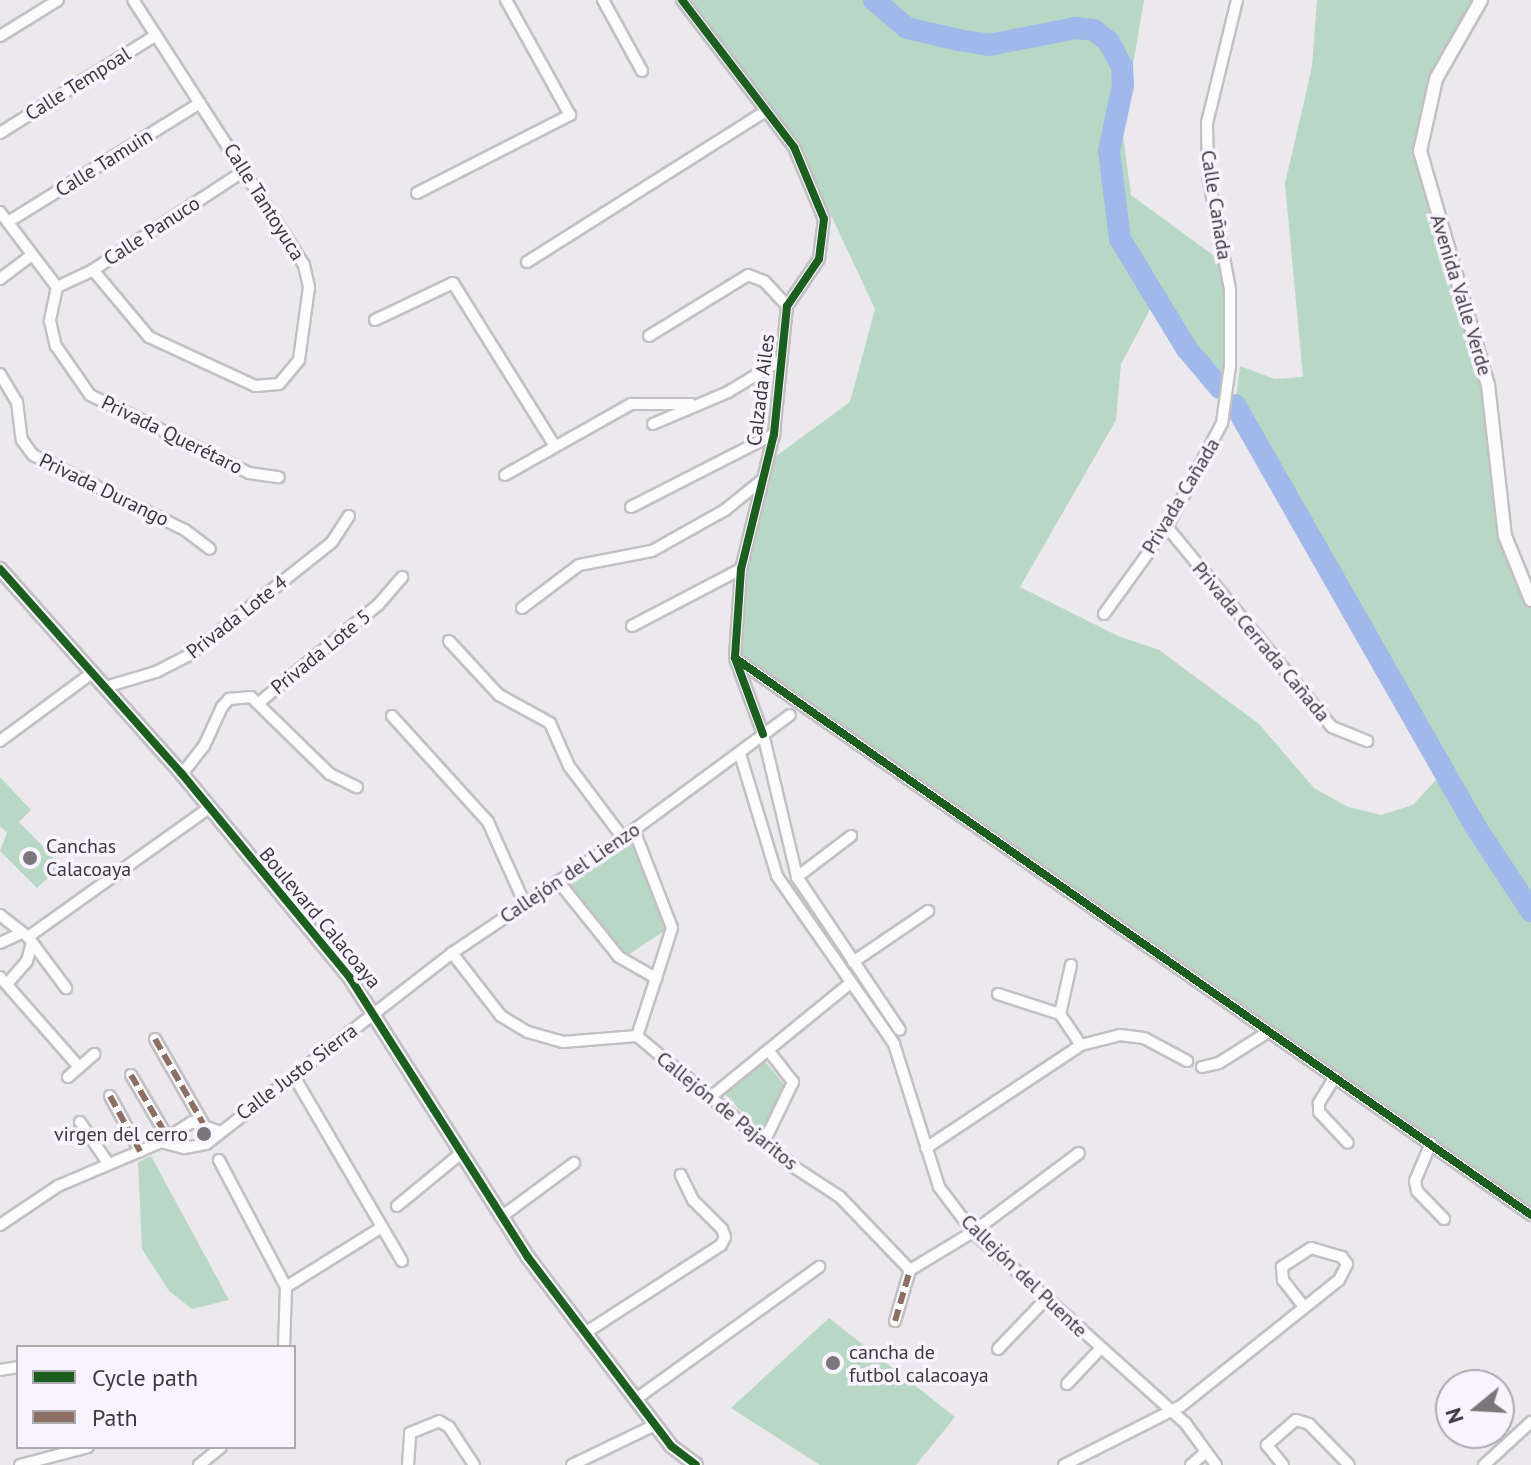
<!DOCTYPE html>
<html>
<head>
<meta charset="utf-8">
<style>
	body { margin:0 }
	#map { position:relative; width:1531px; height:1465px; overflow:hidden; background:#ebe8ee; font-family:"PT Sans",sans-serif }
	div>[style] { position:absolute }
	[style*='--x'] { left:calc(var(--x)*1px); top:calc(var(--y)*1px); width:calc(var(--w)*1px); rotate:calc(var(--a)*1deg) }
	.green>* { inset:0; background:#b8d7c5 }
	.river>* { height:22px; margin:-11px; padding:0 11px; transform-origin:11px; border-radius:11px; background:#a0b9ea }
	.roads { filter:drop-shadow(2px 0 #c2c0c4) drop-shadow(-2px 0 #c2c0c4) drop-shadow(0 2px #c2c0c4) drop-shadow(0 -2px #c2c0c4) }
	.minor>* { height:10px; margin:-5px; padding:0 5px; transform-origin:5px; border-radius:5px; background:#fcfcfc }
	.tertiary>* { height:12px; margin:-6px; padding:0 6px; transform-origin:6px; border-radius:6px; background:#fcfcfc }
	.quiet>* { height:6px; margin-top:-3px; transform-origin:0; background:repeating-linear-gradient(90deg,#8d6e63 0 12px,transparent 0 18px) }
	.cycleway>* { height:8px; margin:-4px; padding:0 4px; transform-origin:4px; border-radius:4px; background:#1b5e20 }
	.dots>* { width:22px; height:22px; translate:-50% -50%; box-sizing:border-box; border:4px solid #f8f3fe; border-radius:50% }
	span { translate:-50% -50%; white-space:nowrap; text-align:center; line-height:1.15; -webkit-text-stroke:7px #f8f3fe; paint-order:stroke }
	.street-label { font-size:20px; color:#3c3a3e }
	.poi-label { font-size:20px; color:#3c3a3e }
	.left { translate:0 -50%; text-align:left }
	.right { translate:-100% -50%; text-align:right }
	.legend { position:absolute; left:16px; top:1345px; width:280px; height:104px; box-sizing:border-box; background:#f8f3fe; border:2px solid #ada9b1; margin:0; padding:10px 14px; list-style:none; font-size:24px; color:#3c3a3e }
	.legend li { display:flex; align-items:center; gap:16px; height:40px }
	.legend b { width:40px; border:2px solid #ada9b1 }
	.north { position:absolute; left:1435px; top:1369px; width:80px; height:80px; box-sizing:border-box; background:#f8f3fe; border:2px solid #ada9b1; border-radius:50%; rotate:252deg; font-size:22px; font-weight:700; line-height:32px; text-align:center; color:#3c3a3e }
	.north::after { content:''; display:block; margin:auto; width:28px; height:36px; background:#79777c; clip-path:polygon(50% 0,100% 100%,50% 72%,0 100%) }
</style>
</head>
<body>
<div id="map">
	<div class="green">
		<div style="clip-path:polygon(684px 0,1144px 0,1122px 128px,1131px 195px,1225px 264px,1226px 399px,1181px 351px,1153px 304px,1121px 364px,1116px 420px,1020px 587px,1118px 636px,1159px 650px,1259px 724px,1314px 788px,1348px 807px,1381px 815px,1413px 805px,1445px 770px,1235px 405px,1240px 366px,1275px 379px,1303px 377px,1285px 184px,1312px 67px,1317px 0,1481px 0,1436px 79px,1420px 151px,1488px 385px,1501px 510px,1531px 600px,1531px 1211px,737px 657px,744px 572px,772px 459px,850px 402px,875px 309px,802px 153px)"></div>
		<div style="clip-path:polygon(0 777px,31px 810px,19px 822px,61px 865px,37px 888px,0 851px,7px 833px,0 826px)"></div>
		<div style="clip-path:polygon(631px 834px,669px 928px,625px 957px,565px 879px)"></div>
		<div style="clip-path:polygon(764px 1060px,788px 1089px,764px 1136px,724px 1093px)"></div>
		<div style="clip-path:polygon(151px 1156px,229px 1300px,192px 1309px,169px 1291px,142px 1249px,138px 1162px)"></div>
		<div style="clip-path:polygon(829px 1318px,955px 1417px,916px 1465px,820px 1465px,731px 1408px)"></div>
	</div>
	<div class="river">
		<div style="--x:874;--y:0;--w:43;--a:40.3"></div>
		<div style="--x:907;--y:28;--w:53;--a:13"></div>
		<div style="--x:959;--y:40;--w:30;--a:9"></div>
		<div style="--x:989;--y:45;--w:89;--a:-11.1"></div>
		<div style="--x:1076;--y:28;--w:18;--a:6"></div>
		<div style="--x:1094;--y:30;--w:19;--a:39"></div>
		<div style="--x:1109;--y:42;--w:27;--a:62"></div>
		<div style="--x:1122;--y:66;--w:19;--a:87"></div>
		<div style="--x:1123;--y:85;--w:67;--a:102"></div>
		<div style="--x:1109;--y:151;--w:89;--a:82.9"></div>
		<div style="--x:1120;--y:239;--w:129;--a:58.7"></div>
		<div style="--x:1187;--y:349;--w:51;--a:49.8"></div>
		<div style="--x:1235;--y:405;--w:485;--a:60.3"></div>
		<div style="--x:1475;--y:826;--w:102;--a:56.6"></div>
	</div>
	<div class="roads">
		<div class="minor">
			<div style="--x:603;--y:0;--w:81;--a:61.2"></div>
			<div style="--x:682;--y:0;--w:185;--a:52.7"></div>
			<div style="--x:794;--y:147;--w:78;--a:67.4"></div>
			<div style="--x:824;--y:219;--w:40;--a:97.1"></div>
			<div style="--x:819;--y:259;--w:57;--a:124.2"></div>
			<div style="--x:787;--y:306;--w:129;--a:95.8"></div>
			<div style="--x:774;--y:434;--w:139;--a:103.7"></div>
			<div style="--x:741;--y:569;--w:89;--a:93.9"></div>
			<div style="--x:735;--y:658;--w:81;--a:69.8"></div>
			<div style="--x:763;--y:734;--w:147;--a:76.6"></div>
			<div style="--x:797;--y:877;--w:184;--a:56.1"></div>
			<div style="--x:0;--y:36;--w:68;--a:-31.8"></div>
			<div style="--x:0;--y:133;--w:184;--a:-32.1"></div>
			<div style="--x:417;--y:193;--w:172;--a:-27"></div>
			<div style="--x:570;--y:115;--w:132;--a:-119.1"></div>
			<div style="--x:0;--y:212;--w:94;--a:52.8"></div>
			<div style="--x:8;--y:222;--w:226;--a:-31.8"></div>
			<div style="--x:527;--y:262;--w:283;--a:-32.3"></div>
			<div style="--x:93;--y:270;--w:87;--a:50.1"></div>
			<div style="--x:149;--y:337;--w:117;--a:24.8"></div>
			<div style="--x:255;--y:386;--w:24;--a:-5"></div>
			<div style="--x:279;--y:384;--w:31;--a:-50"></div>
			<div style="--x:299;--y:360;--w:74;--a:-82.2"></div>
			<div style="--x:309;--y:287;--w:23;--a:-103"></div>
			<div style="--x:304;--y:265;--w:315;--a:-122.8"></div>
			<div style="--x:0;--y:279;--w:40;--a:-37"></div>
			<div style="--x:57;--y:287;--w:35;--a:102"></div>
			<div style="--x:50;--y:321;--w:26;--a:77"></div>
			<div style="--x:56;--y:346;--w:60;--a:55.2"></div>
			<div style="--x:90;--y:395;--w:177;--a:26.1"></div>
			<div style="--x:249;--y:473;--w:30;--a:8"></div>
			<div style="--x:57;--y:287;--w:40;--a:-25"></div>
			<div style="--x:93;--y:270;--w:182;--a:-33.3"></div>
			<div style="--x:375;--y:320;--w:86;--a:-25.4"></div>
			<div style="--x:453;--y:283;--w:192;--a:58"></div>
			<div style="--x:649;--y:336;--w:116;--a:-31.6"></div>
			<div style="--x:748;--y:275;--w:17;--a:21"></div>
			<div style="--x:764;--y:281;--w:34;--a:47"></div>
			<div style="--x:0;--y:374;--w:33;--a:59"></div>
			<div style="--x:17;--y:402;--w:38;--a:83"></div>
			<div style="--x:22;--y:440;--w:19;--a:54"></div>
			<div style="--x:33;--y:455;--w:169;--a:26.3"></div>
			<div style="--x:185;--y:530;--w:31;--a:37"></div>
			<div style="--x:653;--y:424;--w:82;--a:-23.1"></div>
			<div style="--x:728;--y:392;--w:62;--a:-31.1"></div>
			<div style="--x:505;--y:475;--w:145;--a:-29.4"></div>
			<div style="--x:631;--y:404;--w:60;--a:0"></div>
			<div style="--x:631;--y:507;--w:161;--a:-27"></div>
			<div style="--x:1167;--y:527;--w:259;--a:50.5"></div>
			<div style="--x:1332;--y:727;--w:38;--a:22"></div>
			<div style="--x:522;--y:608;--w:71;--a:-37"></div>
			<div style="--x:579;--y:565;--w:74;--a:-10.9"></div>
			<div style="--x:652;--y:551;--w:84;--a:-29.3"></div>
			<div style="--x:725;--y:510;--w:46;--a:-38.9"></div>
			<div style="--x:1104;--y:614;--w:107;--a:-54.1"></div>
			<div style="--x:1167;--y:527;--w:118;--a:-62.1"></div>
			<div style="--x:1222;--y:423;--w:58;--a:-82"></div>
			<div style="--x:1230;--y:366;--w:77;--a:-90"></div>
			<div style="--x:1230;--y:289;--w:115;--a:-101"></div>
			<div style="--x:1208;--y:176;--w:53;--a:-91.1"></div>
			<div style="--x:1207;--y:123;--w:127;--a:-76.3"></div>
			<div style="--x:632;--y:626;--w:123;--a:-27.6"></div>
			<div style="--x:449;--y:641;--w:74;--a:47.2"></div>
			<div style="--x:499;--y:695;--w:58;--a:28.8"></div>
			<div style="--x:550;--y:723;--w:47;--a:66.2"></div>
			<div style="--x:569;--y:766;--w:90;--a:53.1"></div>
			<div style="--x:735;--y:658;--w:972;--a:34.98"></div>
			<div style="--x:105;--y:687;--w:53;--a:-16.4"></div>
			<div style="--x:156;--y:672;--w:38;--a:-27"></div>
			<div style="--x:190;--y:655;--w:181;--a:-38.5"></div>
			<div style="--x:332;--y:542;--w:31;--a:-57"></div>
			<div style="--x:261;--y:701;--w:151;--a:-39.4"></div>
			<div style="--x:378;--y:605;--w:37;--a:-49"></div>
			<div style="--x:392;--y:716;--w:143;--a:47.8"></div>
			<div style="--x:488;--y:822;--w:88;--a:65.8"></div>
			<div style="--x:0;--y:741;--w:114;--a:-36.5"></div>
			<div style="--x:740;--y:754;--w:127;--a:73.1"></div>
			<div style="--x:777;--y:876;--w:205;--a:55.1"></div>
			<div style="--x:894;--y:1044;--w:150;--a:72.5"></div>
			<div style="--x:939;--y:1187;--w:56;--a:52.9"></div>
			<div style="--x:973;--y:1232;--w:287;--a:42"></div>
			<div style="--x:1186;--y:1424;--w:51;--a:53.8"></div>
			<div style="--x:182;--y:774;--w:36;--a:-52"></div>
			<div style="--x:204;--y:746;--w:43;--a:-65.2"></div>
			<div style="--x:222;--y:707;--w:11;--a:-49"></div>
			<div style="--x:229;--y:699;--w:22;--a:-5"></div>
			<div style="--x:251;--y:697;--w:110;--a:44.3"></div>
			<div style="--x:330;--y:774;--w:30;--a:26"></div>
			<div style="--x:634;--y:830;--w:105;--a:68.8"></div>
			<div style="--x:672;--y:928;--w:52;--a:107.7"></div>
			<div style="--x:797;--y:877;--w:68;--a:-37.2"></div>
			<div style="--x:558;--y:881;--w:97;--a:51.2"></div>
			<div style="--x:619;--y:957;--w:43;--a:29.6"></div>
			<div style="--x:656;--y:978;--w:61;--a:108.1"></div>
			<div style="--x:0;--y:915;--w:36;--a:38"></div>
			<div style="--x:28;--y:937;--w:64;--a:53.3"></div>
			<div style="--x:28;--y:937;--w:222;--a:-35.5"></div>
			<div style="--x:0;--y:943;--w:21;--a:-25"></div>
			<div style="--x:452;--y:953;--w:80;--a:52.1"></div>
			<div style="--x:501;--y:1016;--w:31;--a:31"></div>
			<div style="--x:528;--y:1032;--w:36;--a:16"></div>
			<div style="--x:563;--y:1042;--w:74;--a:-4.6"></div>
			<div style="--x:637;--y:1036;--w:204;--a:39.8"></div>
			<div style="--x:794;--y:1167;--w:55;--a:33.1"></div>
			<div style="--x:840;--y:1197;--w:101;--a:46.2"></div>
			<div style="--x:853;--y:962;--w:91;--a:-34.2"></div>
			<div style="--x:1071;--y:965;--w:50;--a:102.7"></div>
			<div style="--x:1060;--y:1014;--w:37;--a:56"></div>
			<div style="--x:1081;--y:1045;--w:40;--a:-14.4"></div>
			<div style="--x:1120;--y:1035;--w:24;--a:7"></div>
			<div style="--x:1144;--y:1038;--w:49;--a:28.1"></div>
			<div style="--x:0;--y:977;--w:120;--a:48.7"></div>
			<div style="--x:7;--y:984;--w:30;--a:-49"></div>
			<div style="--x:27;--y:961;--w:16;--a:-75"></div>
			<div style="--x:998;--y:994;--w:65;--a:17.9"></div>
			<div style="--x:155;--y:1039;--w:97;--a:60.3"></div>
			<div style="--x:1202;--y:1067;--w:17;--a:-13"></div>
			<div style="--x:1219;--y:1063;--w:58;--a:-32.3"></div>
			<div style="--x:131;--y:1075;--w:71;--a:59.5"></div>
			<div style="--x:68;--y:1077;--w:35;--a:-41"></div>
			<div style="--x:1335;--y:1077;--w:31;--a:122"></div>
			<div style="--x:1319;--y:1103;--w:9;--a:90"></div>
			<div style="--x:1319;--y:1112;--w:42;--a:46.9"></div>
			<div style="--x:295;--y:1078;--w:212;--a:59.7"></div>
			<div style="--x:713;--y:1095;--w:174;--a:-39.2"></div>
			<div style="--x:110;--y:1096;--w:63;--a:61.4"></div>
			<div style="--x:80;--y:1122;--w:50;--a:55.7"></div>
			<div style="--x:161;--y:1142;--w:24;--a:15"></div>
			<div style="--x:184;--y:1148;--w:22;--a:-10"></div>
			<div style="--x:206;--y:1144;--w:311;--a:-37.8"></div>
			<div style="--x:452;--y:953;--w:206;--a:-33.9"></div>
			<div style="--x:623;--y:838;--w:207;--a:-36.4"></div>
			<div style="--x:764;--y:1142;--w:67;--a:-64.2"></div>
			<div style="--x:793;--y:1082;--w:39;--a:-128"></div>
			<div style="--x:1431;--y:1143;--w:41;--a:112.8"></div>
			<div style="--x:1415;--y:1181;--w:10;--a:79"></div>
			<div style="--x:1417;--y:1191;--w:39;--a:46"></div>
			<div style="--x:926;--y:1148;--w:186;--a:-33.6"></div>
			<div style="--x:219;--y:1160;--w:144;--a:62.2"></div>
			<div style="--x:286;--y:1287;--w:60;--a:91.9"></div>
			<div style="--x:397;--y:1206;--w:80;--a:-39.4"></div>
			<div style="--x:501;--y:1217;--w:91;--a:-36.5"></div>
			<div style="--x:0;--y:1225;--w:70;--a:-33.9"></div>
			<div style="--x:58;--y:1186;--w:112;--a:-23.1"></div>
			<div style="--x:161;--y:1142;--w:37;--a:-33"></div>
			<div style="--x:192;--y:1122;--w:28;--a:19"></div>
			<div style="--x:286;--y:1287;--w:113;--a:-32"></div>
			<div style="--x:895;--y:1321;--w:53;--a:-73.6"></div>
			<div style="--x:910;--y:1270;--w:74;--a:-31.1"></div>
			<div style="--x:973;--y:1232;--w:132;--a:-36.7"></div>
			<div style="--x:585;--y:1333;--w:162;--a:-32.9"></div>
			<div style="--x:721;--y:1245;--w:9;--a:-63"></div>
			<div style="--x:725;--y:1237;--w:9;--a:-111"></div>
			<div style="--x:722;--y:1229;--w:41;--a:-135"></div>
			<div style="--x:693;--y:1200;--w:28;--a:-116"></div>
			<div style="--x:998;--y:1349;--w:66;--a:-46.2"></div>
			<div style="--x:0;--y:1370;--w:18;--a:-9"></div>
			<div style="--x:1067;--y:1384;--w:48;--a:-46.7"></div>
			<div style="--x:636;--y:1399;--w:226;--a:-35.8"></div>
			<div style="--x:20;--y:1465;--w:70;--a:-14.8"></div>
			<div style="--x:199;--y:1465;--w:28;--a:-39"></div>
			<div style="--x:408;--y:1465;--w:32;--a:-86"></div>
			<div style="--x:410;--y:1433;--w:31;--a:-22"></div>
			<div style="--x:439;--y:1421;--w:12;--a:31"></div>
			<div style="--x:449;--y:1427;--w:45;--a:56.7"></div>
			<div style="--x:572;--y:1465;--w:92;--a:-25.7"></div>
			<div style="--x:1064;--y:1465;--w:131;--a:-26.8"></div>
			<div style="--x:1181;--y:1406;--w:202;--a:-38.6"></div>
			<div style="--x:1339;--y:1280;--w:18;--a:-63"></div>
			<div style="--x:1347;--y:1264;--w:9;--a:-126"></div>
			<div style="--x:1342;--y:1257;--w:32;--a:-164"></div>
			<div style="--x:1311;--y:1248;--w:35;--a:147"></div>
			<div style="--x:1282;--y:1267;--w:13;--a:86"></div>
			<div style="--x:1283;--y:1280;--w:33;--a:52"></div>
			<div style="--x:1191;--y:1465;--w:20;--a:-41"></div>
			<div style="--x:1283;--y:1465;--w:26;--a:-129"></div>
			<div style="--x:1267;--y:1445;--w:38;--a:-41"></div>
			<div style="--x:1296;--y:1420;--w:14;--a:17"></div>
			<div style="--x:1309;--y:1424;--w:57;--a:45.7"></div>
			<div style="--x:1484;--y:1465;--w:64;--a:-42.5"></div>
		</div>
		<div class="tertiary">
			<div style="--x:1481;--y:0;--w:91;--a:119.7"></div>
			<div style="--x:1436;--y:79;--w:74;--a:102.5"></div>
			<div style="--x:1420;--y:151;--w:244;--a:73.8"></div>
			<div style="--x:1488;--y:385;--w:152;--a:83.6"></div>
			<div style="--x:1505;--y:536;--w:69;--a:67.9"></div>
			<div style="--x:0;--y:569;--w:274;--a:48.4"></div>
			<div style="--x:182;--y:774;--w:264;--a:50.5"></div>
			<div style="--x:350;--y:978;--w:330;--a:57.5"></div>
			<div style="--x:527;--y:1256;--w:238;--a:52.8"></div>
			<div style="--x:671;--y:1446;--w:31;--a:37"></div>
		</div>
	</div>
	<div class="quiet">
		<div style="--x:155;--y:1039;--w:97;--a:60.3"></div>
		<div style="--x:131;--y:1075;--w:71;--a:59.5"></div>
		<div style="--x:110;--y:1096;--w:63;--a:61.4"></div>
		<div style="--x:895;--y:1321;--w:53;--a:-73.6"></div>
	</div>
	<div class="cycleway">
		<div style="--x:682;--y:0;--w:185;--a:52.7"></div>
		<div style="--x:794;--y:147;--w:78;--a:67.4"></div>
		<div style="--x:824;--y:219;--w:40;--a:97.1"></div>
		<div style="--x:819;--y:259;--w:57;--a:124.2"></div>
		<div style="--x:787;--y:306;--w:129;--a:95.8"></div>
		<div style="--x:774;--y:434;--w:139;--a:103.7"></div>
		<div style="--x:741;--y:569;--w:89;--a:93.9"></div>
		<div style="--x:735;--y:658;--w:81;--a:69.8"></div>
		<div style="--x:0;--y:569;--w:274;--a:48.4"></div>
		<div style="--x:182;--y:774;--w:264;--a:50.5"></div>
		<div style="--x:350;--y:978;--w:330;--a:57.5"></div>
		<div style="--x:527;--y:1256;--w:238;--a:52.8"></div>
		<div style="--x:671;--y:1446;--w:31;--a:37"></div>
		<div style="--x:735;--y:658;--w:972;--a:34.98"></div>
	</div>
	<div class="dots">
		<div style="left:30px;top:858px;background:#79777c"></div>
		<div style="left:204px;top:1134px;background:#79777c"></div>
		<div style="left:833px;top:1363px;background:#79777c"></div>
	</div>
	<div class="street-label">
		<span style="left:78px;top:84px;rotate:-32deg">Calle Tempoal</span>
		<span style="left:104px;top:163px;rotate:-32deg">Calle Tamuin</span>
		<span style="left:264px;top:202px;rotate:58deg">Calle Tantoyuca</span>
		<span style="left:1216px;top:205px;rotate:81deg">Calle Cañada</span>
		<span style="left:152px;top:231px;rotate:-33deg">Calle Panuco</span>
		<span style="left:1461px;top:295px;rotate:73deg">Avenida Valle Verde</span>
		<span style="left:761px;top:390px;rotate:-83deg">Calzada Ailes</span>
		<span style="left:172px;top:435px;rotate:26deg">Privada Querétaro</span>
		<span style="left:104px;top:490px;rotate:26deg">Privada Durango</span>
		<span style="left:1181px;top:496px;rotate:-59deg">Privada Cañada</span>
		<span style="left:237px;top:617px;rotate:-38deg">Privada Lote 4</span>
		<span style="left:1261px;top:642px;rotate:50deg">Privada Cerrada Cañada</span>
		<span style="left:321px;top:652px;rotate:-39deg">Privada Lote 5</span>
		<span style="left:570px;top:873px;rotate:-34deg">Callejón del Lienzo</span>
		<span style="left:320px;top:918px;rotate:50deg">Boulevard Calacoaya</span>
		<span style="left:297px;top:1072px;rotate:-37deg">Calle Justo Sierra</span>
		<span style="left:727px;top:1111px;rotate:39deg">Callejón de Pajaritos</span>
		<span style="left:1024px;top:1276px;rotate:44deg">Callejón del Puente</span>
	</div>
	<div class="poi-label">
		<span class="left" style="left:46px;top:858px">Canchas<br>Calacoaya</span>
		<span class="right" style="left:188px;top:1134px">virgen del cerro</span>
		<span class="left" style="left:849px;top:1364px">cancha de<br>futbol calacoaya</span>
	</div>
	<ul class="legend">
	<li><b style="height:10px;background:#1b5e20"></b>Cycle path</li>
	<li><b style="height:10px;background:#8d6e63"></b>Path</li>
	</ul>
	<div class="north">N</div>
</div>
</body>
</html>
